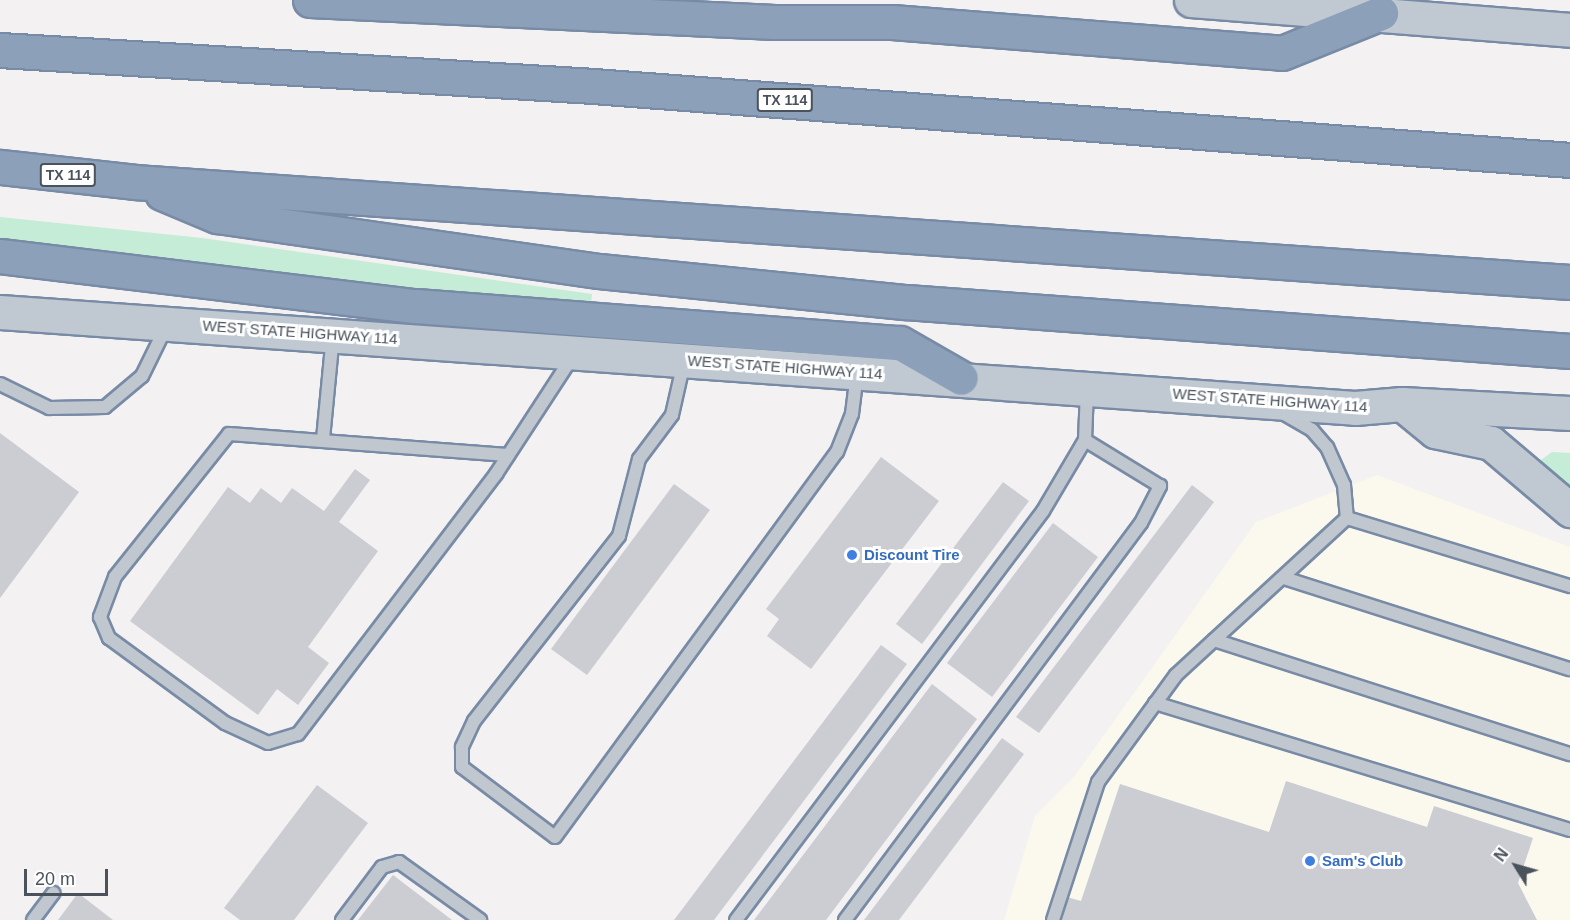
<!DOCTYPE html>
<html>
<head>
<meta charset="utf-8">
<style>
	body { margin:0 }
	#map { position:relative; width:1570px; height:920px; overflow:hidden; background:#f3f1f1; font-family:Helvetica,sans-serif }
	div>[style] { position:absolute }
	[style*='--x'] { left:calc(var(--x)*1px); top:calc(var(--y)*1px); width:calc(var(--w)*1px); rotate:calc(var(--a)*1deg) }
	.commercial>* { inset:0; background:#fbf8ed }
	.green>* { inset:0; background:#c4ecd6 }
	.building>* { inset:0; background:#cbcdd3 }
	.roads { filter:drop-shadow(2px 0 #788ba6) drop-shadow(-2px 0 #788ba6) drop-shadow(0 2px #788ba6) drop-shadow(0 -2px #788ba6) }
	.service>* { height:12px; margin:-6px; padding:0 6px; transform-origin:6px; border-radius:6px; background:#c0c7ce }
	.secondary>* { height:33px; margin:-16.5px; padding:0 16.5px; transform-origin:16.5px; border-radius:16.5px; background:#c0c8d2 }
	.motorway>* { height:33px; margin:-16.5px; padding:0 16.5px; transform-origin:16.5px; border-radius:16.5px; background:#8da0ba }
	.dots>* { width:16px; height:16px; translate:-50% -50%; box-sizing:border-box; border:3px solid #fff; border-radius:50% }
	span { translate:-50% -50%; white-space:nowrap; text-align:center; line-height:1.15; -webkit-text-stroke:6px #fff; paint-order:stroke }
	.shield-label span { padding:2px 4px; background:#fff; border:2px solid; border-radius:4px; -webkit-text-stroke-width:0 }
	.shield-label { font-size:14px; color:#4a535c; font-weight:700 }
	.street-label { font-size:15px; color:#4a535c }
	.shop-label { font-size:15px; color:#366cbe; font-weight:700 }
	.left { translate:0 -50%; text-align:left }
	.north { position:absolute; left:1486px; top:836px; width:60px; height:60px; -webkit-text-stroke:4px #fff; paint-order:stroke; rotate:307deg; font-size:16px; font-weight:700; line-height:24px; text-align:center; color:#4a535c }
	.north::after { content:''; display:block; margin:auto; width:21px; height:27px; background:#4a535c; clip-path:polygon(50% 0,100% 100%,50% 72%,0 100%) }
	.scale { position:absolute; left:24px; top:869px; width:84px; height:27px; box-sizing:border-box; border:3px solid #4a535c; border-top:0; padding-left:8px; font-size:18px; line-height:21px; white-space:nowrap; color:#4a535c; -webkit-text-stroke:4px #fff; paint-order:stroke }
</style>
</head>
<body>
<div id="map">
	<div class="commercial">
		<div style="clip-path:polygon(1377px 475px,1570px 547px,1570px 920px,1004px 920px,1035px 816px,1074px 777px,1256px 522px)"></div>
	</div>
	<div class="green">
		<div style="clip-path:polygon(0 217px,202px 238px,592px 294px,590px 311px,0 241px)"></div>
		<div style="clip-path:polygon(1552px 452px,1570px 453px,1570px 492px,1537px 463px)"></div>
	</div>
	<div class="building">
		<div style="clip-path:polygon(0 433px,79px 492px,0 598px)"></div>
		<div style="clip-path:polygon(881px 457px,939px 501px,811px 669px,767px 636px,779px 619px,766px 609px)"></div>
		<div style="clip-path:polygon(355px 469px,370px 480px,339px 522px,378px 551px,308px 647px,329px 663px,298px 705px,277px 689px,258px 715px,130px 621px,228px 487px,250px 503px,261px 488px,281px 503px,292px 488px,324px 511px)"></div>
		<div style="clip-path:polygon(1003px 482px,1029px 501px,922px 644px,896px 624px)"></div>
		<div style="clip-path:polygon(674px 484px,710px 510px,587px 675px,551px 649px)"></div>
		<div style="clip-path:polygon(1192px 485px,1214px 502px,1039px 733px,1016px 717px)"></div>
		<div style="clip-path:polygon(1053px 523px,1098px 557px,992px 697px,947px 663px)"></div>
		<div style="clip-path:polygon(881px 645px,907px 664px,714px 920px,674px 920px)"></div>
		<div style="clip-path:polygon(932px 684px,977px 719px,826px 920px,754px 920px)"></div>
		<div style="clip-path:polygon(1002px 738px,1024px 754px,899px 920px,864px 920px)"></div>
		<div style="clip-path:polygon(1286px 781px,1427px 827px,1434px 806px,1533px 838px,1518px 883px,1537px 920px,1055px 920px,1063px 896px,1081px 901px,1120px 784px,1269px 832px)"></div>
		<div style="clip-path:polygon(317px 785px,368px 823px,294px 920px,240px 920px,224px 908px)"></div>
		<div style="clip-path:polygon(393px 875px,452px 920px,358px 920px)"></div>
		<div style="clip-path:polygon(78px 893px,113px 920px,58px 920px)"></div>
	</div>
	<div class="roads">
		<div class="service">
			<div style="--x:684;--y:362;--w:54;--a:102.8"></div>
			<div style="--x:672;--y:415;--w:55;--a:126.9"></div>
			<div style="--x:639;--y:459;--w:80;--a:104.6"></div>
			<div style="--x:619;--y:536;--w:235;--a:128.1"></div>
			<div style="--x:474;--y:721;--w:29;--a:115"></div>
			<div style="--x:462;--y:747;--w:20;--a:90"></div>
			<div style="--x:462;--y:767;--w:116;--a:37"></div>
			<div style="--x:555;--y:837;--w:477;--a:-53.8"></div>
			<div style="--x:837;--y:452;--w:41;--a:-68.5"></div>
			<div style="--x:852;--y:414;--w:39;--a:-83"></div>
			<div style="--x:0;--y:384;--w:55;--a:26.1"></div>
			<div style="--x:49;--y:408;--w:56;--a:-1"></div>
			<div style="--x:105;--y:407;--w:48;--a:-40"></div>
			<div style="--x:142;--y:376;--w:55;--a:-63.9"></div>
			<div style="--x:1281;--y:412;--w:36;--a:30"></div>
			<div style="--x:1312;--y:430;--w:23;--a:49"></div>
			<div style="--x:1327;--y:447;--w:42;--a:65.9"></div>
			<div style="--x:1344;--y:485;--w:33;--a:85"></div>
			<div style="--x:323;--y:439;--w:103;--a:-84.5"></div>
			<div style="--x:508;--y:455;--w:280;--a:-175.7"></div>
			<div style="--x:229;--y:434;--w:183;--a:128.6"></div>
			<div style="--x:115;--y:577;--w:43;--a:110.6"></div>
			<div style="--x:100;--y:617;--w:23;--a:67"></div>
			<div style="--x:109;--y:638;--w:144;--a:36.2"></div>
			<div style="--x:225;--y:723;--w:47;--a:24.9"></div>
			<div style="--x:268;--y:743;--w:31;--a:-17"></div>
			<div style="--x:298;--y:734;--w:327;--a:-52.7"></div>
			<div style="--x:496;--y:474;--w:141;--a:-56.9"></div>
			<div style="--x:1347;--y:518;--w:233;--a:17"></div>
			<div style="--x:1284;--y:578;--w:300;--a:17.7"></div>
			<div style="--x:1214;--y:640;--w:374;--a:17.8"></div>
			<div style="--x:1155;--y:703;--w:434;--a:17"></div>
			<div style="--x:33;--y:920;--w:34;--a:-53"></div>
			<div style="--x:342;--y:920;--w:66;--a:-53"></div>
			<div style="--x:382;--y:867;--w:18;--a:-16"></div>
			<div style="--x:399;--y:862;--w:100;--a:35.6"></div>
			<div style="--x:736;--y:920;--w:511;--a:-53.11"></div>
			<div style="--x:1043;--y:511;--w:82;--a:-59.4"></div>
			<div style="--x:1085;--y:440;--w:49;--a:-87.7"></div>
			<div style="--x:845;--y:920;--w:495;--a:-53.3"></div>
			<div style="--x:1141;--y:523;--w:42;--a:-62.8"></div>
			<div style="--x:1160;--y:486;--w:88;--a:-148.5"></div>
			<div style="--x:1053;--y:920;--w:145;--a:-71.9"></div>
			<div style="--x:1098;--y:782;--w:132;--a:-53.9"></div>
			<div style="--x:1176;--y:675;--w:232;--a:-42.6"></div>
		</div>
		<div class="secondary">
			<div style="--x:1191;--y:0;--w:380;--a:4.5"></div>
			<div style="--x:0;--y:312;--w:1358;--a:4.05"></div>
			<div style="--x:1355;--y:408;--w:47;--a:-4.9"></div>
			<div style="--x:1402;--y:404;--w:168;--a:3.1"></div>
			<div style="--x:1402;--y:404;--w:43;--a:39.3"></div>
			<div style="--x:1435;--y:431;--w:57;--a:12.1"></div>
			<div style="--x:1491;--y:443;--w:104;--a:40.3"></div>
		</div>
		<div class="motorway">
			<div style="--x:310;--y:0;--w:465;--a:2.7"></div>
			<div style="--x:774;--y:22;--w:118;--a:0"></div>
			<div style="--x:892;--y:22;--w:391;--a:4.5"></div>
			<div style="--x:1282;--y:53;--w:107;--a:-22"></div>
			<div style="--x:0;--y:50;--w:594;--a:3.47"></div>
			<div style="--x:593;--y:86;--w:980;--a:4.33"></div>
			<div style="--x:0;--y:167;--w:136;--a:6.3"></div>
			<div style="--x:135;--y:182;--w:1438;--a:3.99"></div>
			<div style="--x:162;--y:193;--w:60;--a:22.7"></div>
			<div style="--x:217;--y:216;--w:386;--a:8.2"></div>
			<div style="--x:599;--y:271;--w:309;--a:5.8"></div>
			<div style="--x:906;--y:302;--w:666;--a:4.22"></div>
			<div style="--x:0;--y:256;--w:419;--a:6.9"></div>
			<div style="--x:416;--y:306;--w:485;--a:4.4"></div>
			<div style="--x:900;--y:343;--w:70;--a:29.8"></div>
		</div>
	</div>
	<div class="dots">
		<div style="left:852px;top:555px;background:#3f7fe0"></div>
		<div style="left:1310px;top:861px;background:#3f7fe0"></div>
	</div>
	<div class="shield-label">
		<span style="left:785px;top:100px">TX 114</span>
		<span style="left:68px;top:175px">TX 114</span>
	</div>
	<div class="street-label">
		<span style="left:300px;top:332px;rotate:4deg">WEST STATE HIGHWAY 114</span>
		<span style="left:785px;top:367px;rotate:4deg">WEST STATE HIGHWAY 114</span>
		<span style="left:1270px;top:400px;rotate:4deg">WEST STATE HIGHWAY 114</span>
	</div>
	<div class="shop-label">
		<span class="left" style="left:864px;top:555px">Discount Tire</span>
		<span class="left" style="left:1322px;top:861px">Sam's Club</span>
	</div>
	<div class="north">N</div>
	<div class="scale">20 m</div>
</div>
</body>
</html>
